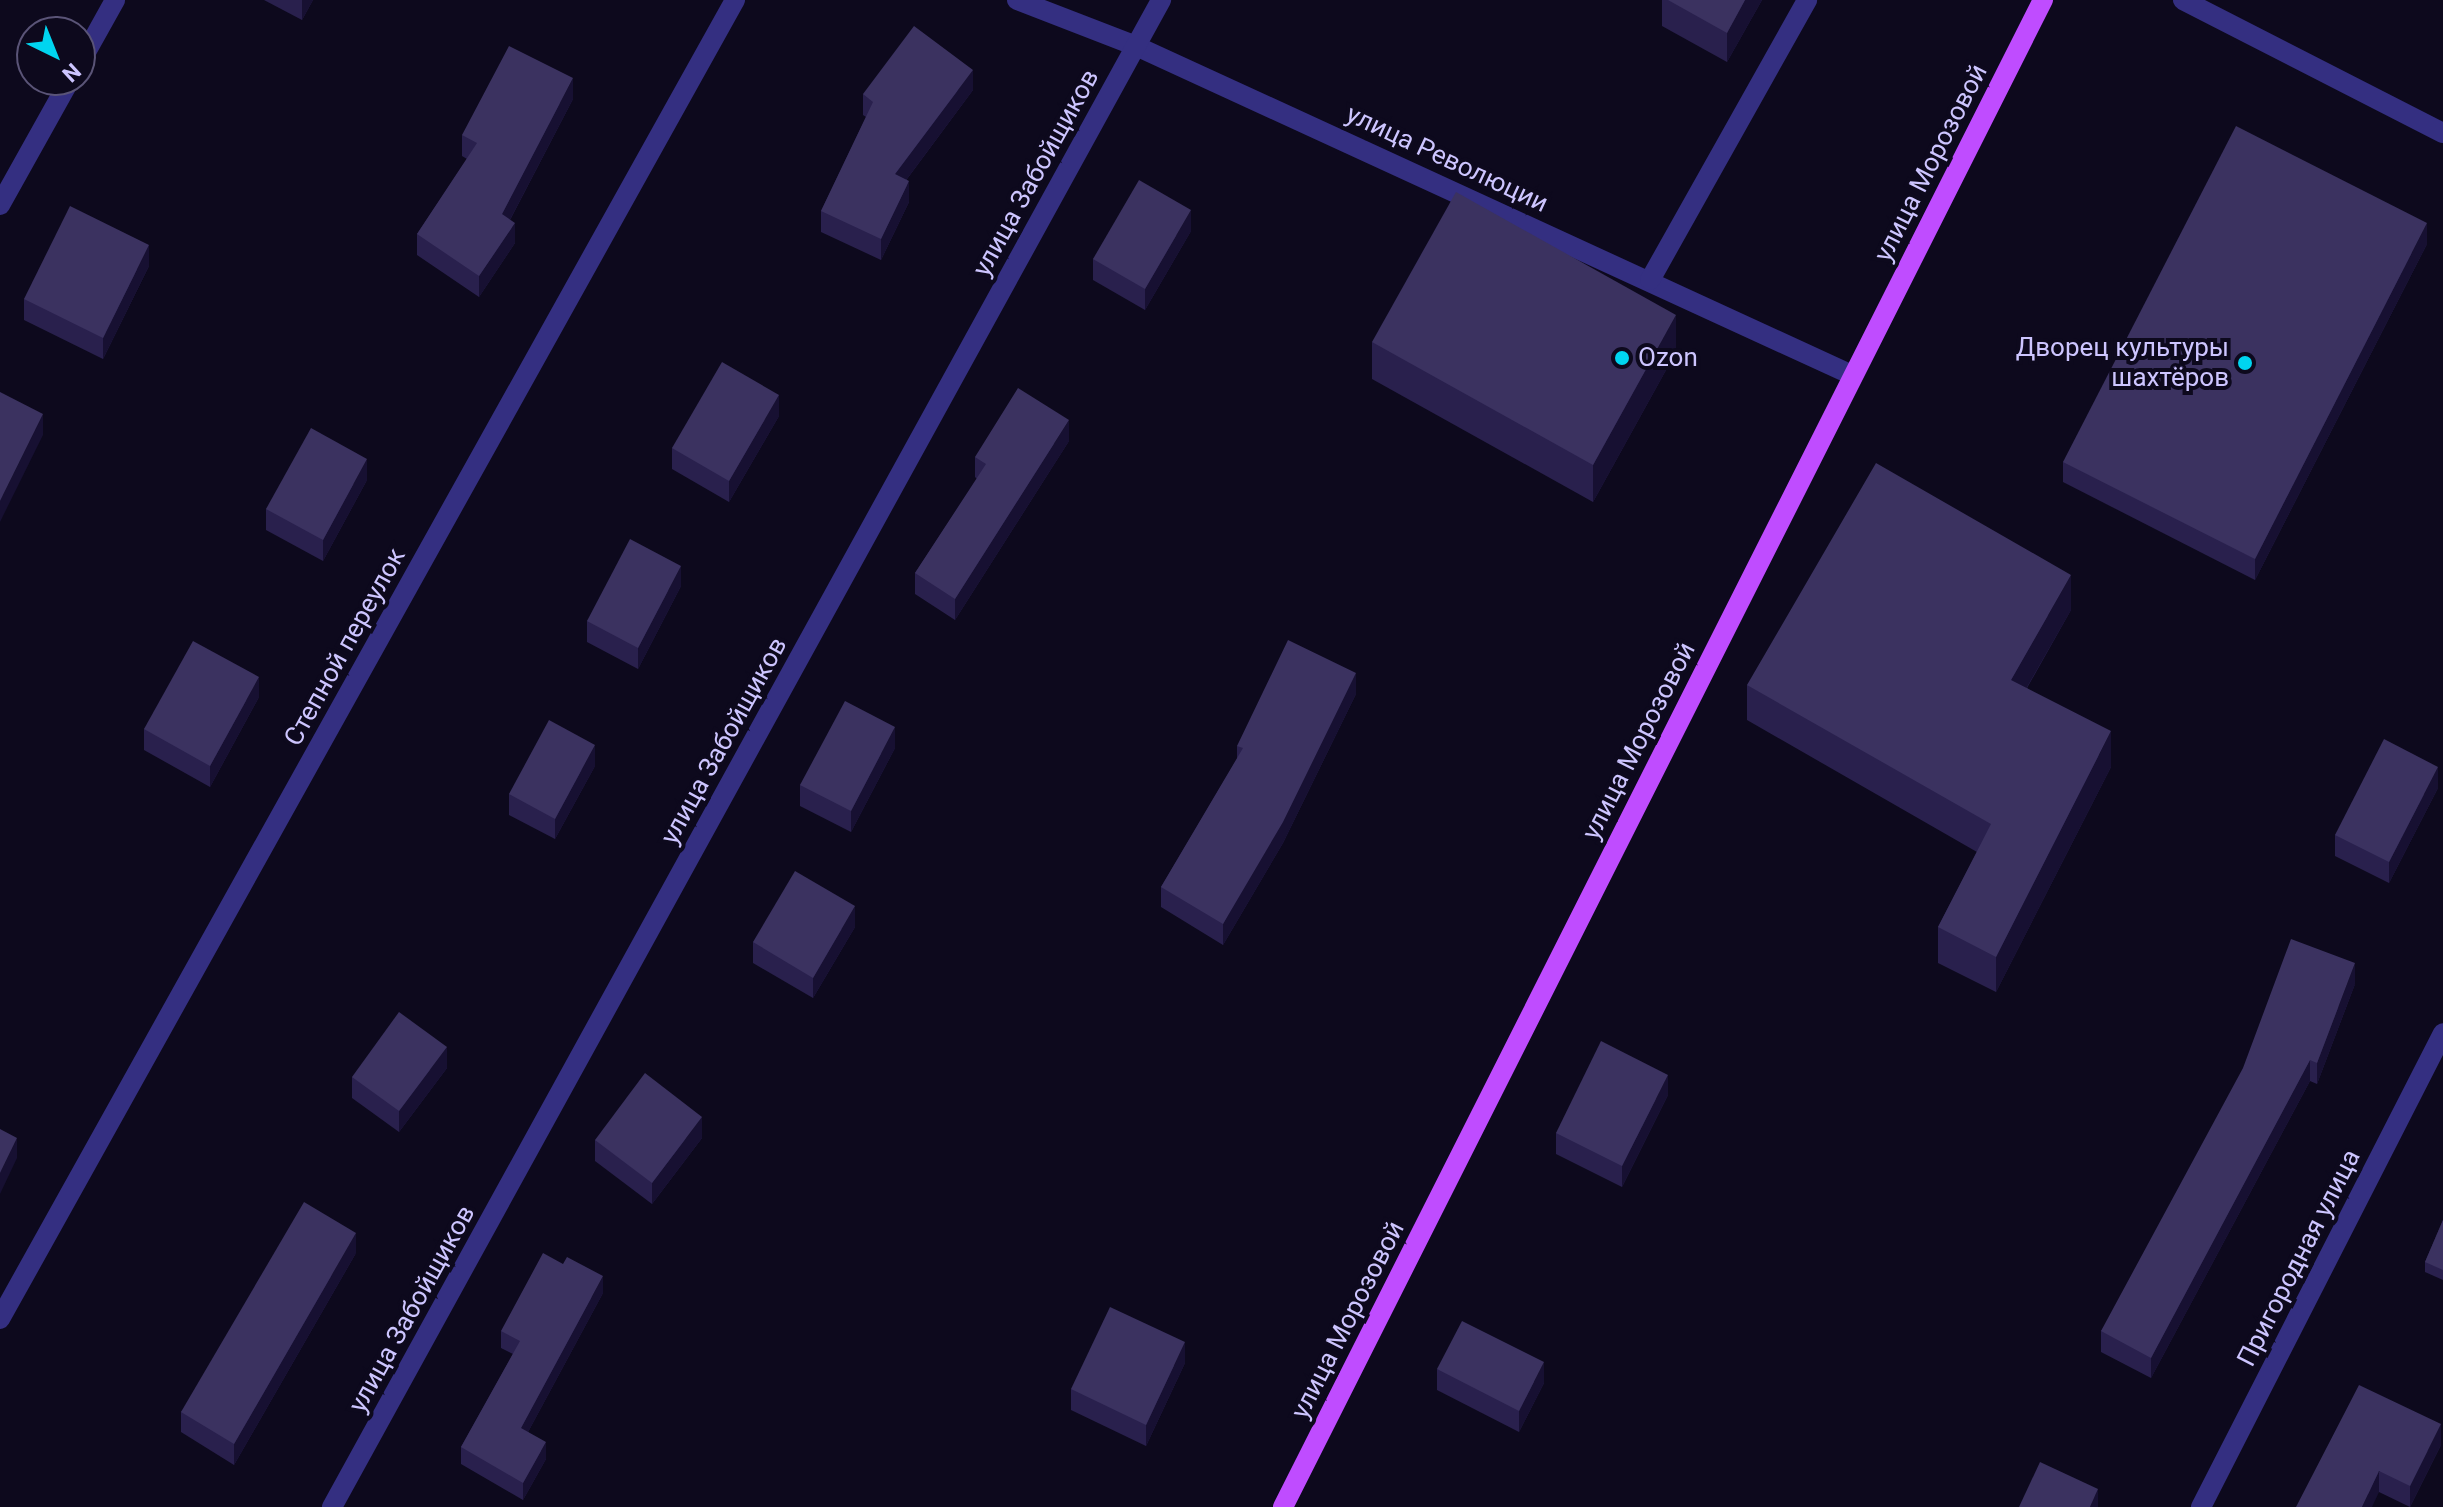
<!DOCTYPE html>
<html>
<head>
<meta charset="utf-8">
<style>
	body { margin:0 }
	#map { position:relative; width:2443px; height:1507px; overflow:hidden; background:#0d091d; font-family:Roboto,sans-serif }
	div>[style] { position:absolute }
	[style*='--x'] { left:calc(var(--x)*1px); top:calc(var(--y)*1px); width:calc(var(--w)*1px); rotate:calc(var(--a)*1deg) }
	.minor>* { height:20px; margin:-10px; padding:0 10px; transform-origin:10px; border-radius:10px; background:#342f81 }
	.major>* { height:20px; margin:-10px; padding:0 10px; transform-origin:10px; border-radius:10px; background:#bf4cff }
	.wall>* { inset:0; background:#29204d }
	.shaded-wall>* { inset:0; background:#171032 }
	.building>* { inset:0; background:#3b3260 }
	.dots>* { width:22px; height:22px; translate:-50% -50%; box-sizing:border-box; border:4px solid #0d091d; border-radius:50% }
	span { translate:-50% -50%; white-space:nowrap; text-align:center; line-height:1.15; -webkit-text-stroke:8px #0d091d; paint-order:stroke }
	.street-label { font-size:26px; color:#cdc5ff }
	.poi-label { font-size:26px; color:#cdc5ff }
	.right { translate:-100% -50%; text-align:right }
	.left { translate:0 -50%; text-align:left }
	.north { position:absolute; left:16px; top:16px; width:80px; height:80px; box-sizing:border-box; background:#0d091d; border:2px solid #5a5477; border-radius:50%; rotate:137deg; font-size:22px; font-weight:700; line-height:32px; text-align:center; color:#cdc5ff }
	.north::after { content:''; display:block; margin:auto; width:28px; height:36px; background:#00d5f0; clip-path:polygon(50% 0,100% 100%,50% 72%,0 100%) }
</style>
</head>
<body>
<div id="map">
	<div class="minor">
		<div style="--x:1017;--y:0;--w:128;--a:21.1"></div>
		<div style="--x:1136;--y:46;--w:788;--a:24.68"></div>
		<div style="--x:2183;--y:0;--w:292;--a:27.1"></div>
		<div style="--x:80;--y:63;--w:72;--a:-60.9"></div>
		<div style="--x:0;--y:205;--w:143;--a:-60.8"></div>
		<div style="--x:1650;--y:280;--w:321;--a:-60.7"></div>
		<div style="--x:0;--y:1319;--w:1510;--a:-60.87"></div>
		<div style="--x:332;--y:1507;--w:1720;--a:-61.18"></div>
		<div style="--x:2201;--y:1507;--w:532;--a:-62.95"></div>
	</div>
	<div class="major">
		<div style="--x:1283;--y:1507;--w:1688;--a:-63.24"></div>
	</div>
	<div class="wall">
		<div style="clip-path:polygon(264px 0,313px 0,302px 20px)"></div>
		<div style="clip-path:polygon(1662px 0,1762px 0,1727px 62px,1662px 26px)"></div>
		<div style="clip-path:polygon(973px 90px,907px 179px,909px 202px,881px 260px,821px 232px,821px 211px,866px 117px,863px 115px,863px 94px)"></div>
		<div style="clip-path:polygon(573px 99px,510px 220px,515px 243px,479px 297px,417px 255px,417px 234px,467px 159px,462px 156px,462px 135px)"></div>
		<div style="clip-path:polygon(1191px 231px,1145px 310px,1093px 280px,1093px 259px)"></div>
		<div style="clip-path:polygon(2427px 244px,2255px 580px,2063px 482px,2063px 462px)"></div>
		<div style="clip-path:polygon(149px 266px,103px 359px,24px 320px,24px 299px)"></div>
		<div style="clip-path:polygon(1372px 342px,1676px 352px,1593px 502px,1372px 379px)"></div>
		<div style="clip-path:polygon(779px 416px,729px 502px,672px 469px,672px 448px)"></div>
		<div style="clip-path:polygon(1069px 441px,955px 620px,915px 594px,915px 573px,977px 479px,975px 477px,975px 457px)"></div>
		<div style="clip-path:polygon(367px 480px,323px 561px,266px 530px,266px 509px)"></div>
		<div style="clip-path:polygon(681px 586px,638px 669px,587px 642px,587px 621px)"></div>
		<div style="clip-path:polygon(2071px 610px,2027px 688px,2111px 767px,1996px 992px,1938px 963px,1938px 927px,1977px 852px,1747px 720px,1747px 685px)"></div>
		<div style="clip-path:polygon(1356px 694px,1283px 843px,1223px 945px,1161px 907px,1161px 887px,1237px 759px,1237px 746px)"></div>
		<div style="clip-path:polygon(259px 697px,210px 787px,144px 750px,144px 729px)"></div>
		<div style="clip-path:polygon(895px 748px,851px 832px,800px 806px,800px 785px)"></div>
		<div style="clip-path:polygon(595px 766px,555px 839px,509px 815px,509px 794px)"></div>
		<div style="clip-path:polygon(2438px 788px,2389px 883px,2335px 856px,2335px 835px)"></div>
		<div style="clip-path:polygon(855px 927px,813px 998px,753px 963px,753px 942px)"></div>
		<div style="clip-path:polygon(2355px 984px,2317px 1084px,2310px 1081px,2151px 1378px,2101px 1352px,2101px 1331px)"></div>
		<div style="clip-path:polygon(447px 1068px,399px 1132px,352px 1098px,352px 1077px)"></div>
		<div style="clip-path:polygon(1668px 1095px,1622px 1187px,1556px 1154px,1556px 1133px)"></div>
		<div style="clip-path:polygon(702px 1138px,652px 1204px,595px 1161px,595px 1140px)"></div>
		<div style="clip-path:polygon(2443px 1220px,2443px 1280px,2425px 1272px,2425px 1262px)"></div>
		<div style="clip-path:polygon(356px 1253px,234px 1465px,181px 1432px,181px 1412px)"></div>
		<div style="clip-path:polygon(603px 1293px,528px 1432px,546px 1459px,523px 1500px,461px 1464px,461px 1447px,513px 1354px,501px 1348px,501px 1331px)"></div>
		<div style="clip-path:polygon(1185px 1363px,1146px 1446px,1071px 1410px,1071px 1389px)"></div>
		<div style="clip-path:polygon(1437px 1369px,1544px 1383px,1519px 1432px,1437px 1390px)"></div>
		<div style="clip-path:polygon(2441px 1445px,2410px 1507px,2379px 1492px,2296px 1507px)"></div>
	</div>
	<div class="shaded-wall">
		<div style="clip-path:polygon(302px 0,313px 0,302px 20px)"></div>
		<div style="clip-path:polygon(1745px 0,1762px 0,1727px 62px,1727px 33px)"></div>
		<div style="clip-path:polygon(973px 70px,973px 90px,895px 195px,895px 174px)"></div>
		<div style="clip-path:polygon(573px 78px,573px 99px,502px 235px,502px 214px)"></div>
		<div style="clip-path:polygon(909px 181px,909px 202px,881px 260px,881px 239px)"></div>
		<div style="clip-path:polygon(1191px 210px,1191px 231px,1145px 310px,1145px 289px)"></div>
		<div style="clip-path:polygon(515px 223px,515px 243px,479px 297px,479px 276px)"></div>
		<div style="clip-path:polygon(2427px 223px,2427px 244px,2255px 580px,2255px 559px)"></div>
		<div style="clip-path:polygon(149px 245px,149px 266px,103px 359px,103px 338px)"></div>
		<div style="clip-path:polygon(1676px 315px,1676px 352px,1593px 502px,1593px 465px)"></div>
		<div style="clip-path:polygon(779px 395px,779px 416px,729px 502px,729px 481px)"></div>
		<div style="clip-path:polygon(43px 414px,43px 435px,0 522px,0 501px)"></div>
		<div style="clip-path:polygon(1069px 420px,1069px 441px,955px 620px,955px 599px)"></div>
		<div style="clip-path:polygon(367px 459px,367px 480px,323px 561px,323px 540px)"></div>
		<div style="clip-path:polygon(681px 566px,681px 586px,638px 669px,638px 648px)"></div>
		<div style="clip-path:polygon(2071px 575px,2071px 610px,2011px 715px,2011px 680px)"></div>
		<div style="clip-path:polygon(1356px 673px,1356px 694px,1283px 843px,1223px 945px,1223px 924px)"></div>
		<div style="clip-path:polygon(259px 677px,259px 697px,210px 787px,210px 766px)"></div>
		<div style="clip-path:polygon(895px 727px,895px 748px,851px 832px,851px 811px)"></div>
		<div style="clip-path:polygon(2111px 731px,2111px 767px,1996px 992px,1996px 957px)"></div>
		<div style="clip-path:polygon(595px 745px,595px 766px,555px 839px,555px 819px)"></div>
		<div style="clip-path:polygon(2438px 767px,2438px 788px,2389px 883px,2389px 862px)"></div>
		<div style="clip-path:polygon(855px 906px,855px 927px,813px 998px,813px 978px)"></div>
		<div style="clip-path:polygon(2355px 963px,2355px 984px,2317px 1084px,2317px 1063px)"></div>
		<div style="clip-path:polygon(447px 1047px,447px 1068px,399px 1132px,399px 1111px)"></div>
		<div style="clip-path:polygon(2310px 1060px,2310px 1081px,2151px 1378px,2151px 1358px)"></div>
		<div style="clip-path:polygon(1668px 1075px,1668px 1095px,1622px 1187px,1622px 1166px)"></div>
		<div style="clip-path:polygon(702px 1117px,702px 1138px,652px 1204px,652px 1183px)"></div>
		<div style="clip-path:polygon(17px 1138px,17px 1158px,0 1194px,0 1173px)"></div>
		<div style="clip-path:polygon(356px 1233px,356px 1253px,234px 1465px,234px 1444px)"></div>
		<div style="clip-path:polygon(603px 1276px,603px 1293px,521px 1445px,521px 1428px)"></div>
		<div style="clip-path:polygon(1185px 1342px,1185px 1363px,1146px 1446px,1146px 1425px)"></div>
		<div style="clip-path:polygon(1544px 1362px,1544px 1383px,1519px 1432px,1519px 1411px)"></div>
		<div style="clip-path:polygon(2441px 1424px,2441px 1445px,2410px 1507px,2410px 1486px)"></div>
		<div style="clip-path:polygon(546px 1442px,546px 1459px,523px 1500px,523px 1483px)"></div>
		<div style="clip-path:polygon(2379px 1471px,2379px 1492px,2372px 1507px,2362px 1507px)"></div>
		<div style="clip-path:polygon(2098px 1489px,2098px 1507px,2090px 1507px)"></div>
	</div>
	<div class="building">
		<div style="clip-path:polygon(1668px 0,1745px 0,1727px 33px)"></div>
		<div style="clip-path:polygon(914px 26px,973px 70px,895px 174px,909px 181px,881px 239px,821px 211px,873px 102px,863px 94px)"></div>
		<div style="clip-path:polygon(509px 46px,573px 78px,502px 214px,515px 223px,479px 276px,417px 234px,477px 143px,462px 135px)"></div>
		<div style="clip-path:polygon(2236px 126px,2427px 223px,2255px 559px,2063px 462px)"></div>
		<div style="clip-path:polygon(1139px 180px,1191px 210px,1145px 289px,1093px 259px)"></div>
		<div style="clip-path:polygon(1456px 192px,1676px 315px,1593px 465px,1372px 342px)"></div>
		<div style="clip-path:polygon(70px 206px,149px 245px,103px 338px,24px 299px)"></div>
		<div style="clip-path:polygon(722px 362px,779px 395px,729px 481px,672px 448px)"></div>
		<div style="clip-path:polygon(1018px 388px,1069px 420px,955px 599px,915px 573px,986px 464px,975px 457px)"></div>
		<div style="clip-path:polygon(0 392px,43px 414px,0 501px)"></div>
		<div style="clip-path:polygon(311px 428px,367px 459px,323px 540px,266px 509px)"></div>
		<div style="clip-path:polygon(1876px 463px,2071px 575px,2011px 680px,2111px 731px,1996px 957px,1938px 927px,1991px 824px,1747px 685px)"></div>
		<div style="clip-path:polygon(630px 539px,681px 566px,638px 648px,587px 621px)"></div>
		<div style="clip-path:polygon(1288px 640px,1356px 673px,1283px 822px,1223px 924px,1161px 887px,1243px 748px,1237px 746px)"></div>
		<div style="clip-path:polygon(193px 641px,259px 677px,210px 766px,144px 729px)"></div>
		<div style="clip-path:polygon(845px 701px,895px 727px,851px 811px,800px 785px)"></div>
		<div style="clip-path:polygon(549px 720px,595px 745px,555px 819px,509px 794px)"></div>
		<div style="clip-path:polygon(2384px 739px,2438px 767px,2389px 862px,2335px 835px)"></div>
		<div style="clip-path:polygon(795px 871px,855px 906px,813px 978px,753px 942px)"></div>
		<div style="clip-path:polygon(2291px 939px,2355px 963px,2317px 1063px,2310px 1060px,2151px 1358px,2101px 1331px,2243px 1068px)"></div>
		<div style="clip-path:polygon(399px 1012px,447px 1047px,399px 1111px,352px 1077px)"></div>
		<div style="clip-path:polygon(1601px 1041px,1668px 1075px,1622px 1166px,1556px 1133px)"></div>
		<div style="clip-path:polygon(645px 1073px,702px 1117px,652px 1183px,595px 1140px)"></div>
		<div style="clip-path:polygon(0 1129px,17px 1138px,0 1173px)"></div>
		<div style="clip-path:polygon(304px 1202px,356px 1233px,234px 1444px,181px 1412px)"></div>
		<div style="clip-path:polygon(2443px 1220px,2443px 1270px,2425px 1262px)"></div>
		<div style="clip-path:polygon(543px 1253px,563px 1264px,567px 1257px,603px 1276px,521px 1428px,546px 1442px,523px 1483px,461px 1447px,520px 1341px,501px 1331px)"></div>
		<div style="clip-path:polygon(1110px 1307px,1185px 1342px,1146px 1425px,1071px 1389px)"></div>
		<div style="clip-path:polygon(1462px 1321px,1544px 1362px,1519px 1411px,1437px 1369px)"></div>
		<div style="clip-path:polygon(2359px 1385px,2441px 1424px,2410px 1486px,2379px 1471px,2362px 1507px,2296px 1507px)"></div>
		<div style="clip-path:polygon(2040px 1462px,2098px 1489px,2090px 1507px,2019px 1507px)"></div>
	</div>
	<div class="dots">
		<div style="left:1622px;top:358px;background:#00d5f0"></div>
		<div style="left:2245px;top:363px;background:#00d5f0"></div>
	</div>
	<div class="street-label">
		<span style="left:1447px;top:159px;rotate:25deg">улица Революции</span>
		<span style="left:1931px;top:163px;rotate:-63deg">улица Морозовой</span>
		<span style="left:1036px;top:173px;rotate:-61deg">улица Забойщиков</span>
		<span style="left:345px;top:647px;rotate:-61deg">Степной переулок</span>
		<span style="left:724px;top:741px;rotate:-61deg">улица Забойщиков</span>
		<span style="left:1639px;top:741px;rotate:-63deg">улица Морозовой</span>
		<span style="left:2299px;top:1258px;rotate:-63deg">Пригородная улица</span>
		<span style="left:412px;top:1309px;rotate:-61deg">улица Забойщиков</span>
		<span style="left:1348px;top:1320px;rotate:-63deg">улица Морозовой</span>
	</div>
	<div class="poi-label">
		<span class="right" style="left:2229px;top:363px">Дворец культуры<br>шахтёров</span>
		<span class="left" style="left:1638px;top:358px">Ozon</span>
	</div>
	<div class="north">N</div>
</div>
</body>
</html>
